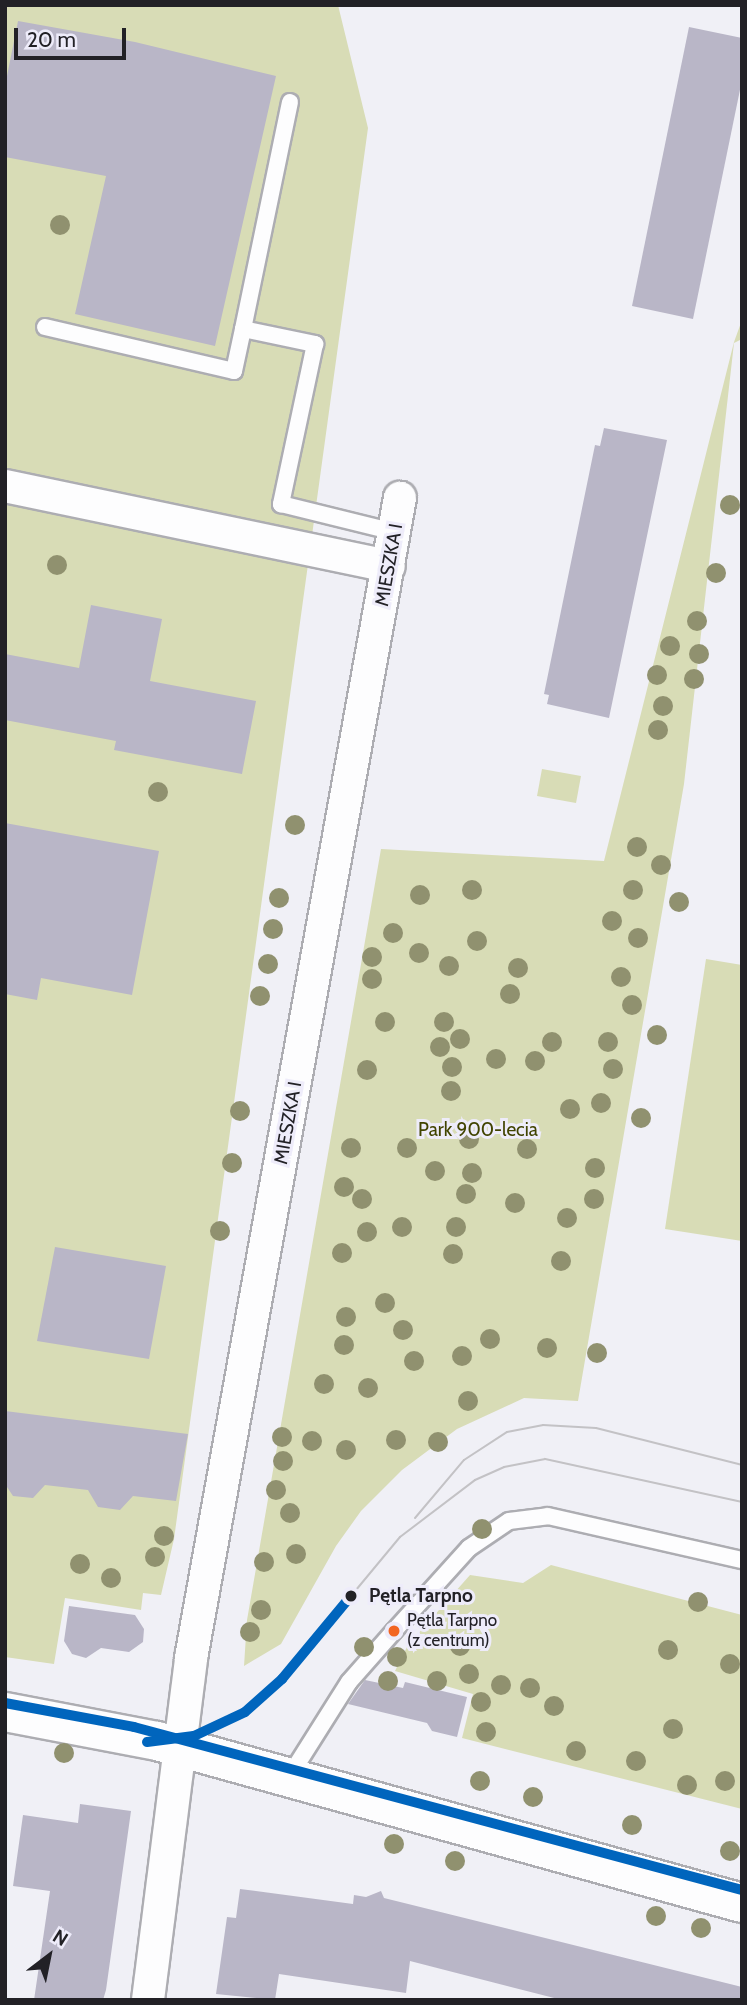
<!DOCTYPE html>
<html>
<head>
<meta charset="utf-8">
<style>
	body { margin:0 }
	#map { position:relative; width:747px; height:2005px; overflow:hidden; background:#f0f0f6; font-family:Cabin,sans-serif }
	div>[style] { position:absolute }
	[style*='--x'] { left:calc(var(--x)*1px); top:calc(var(--y)*1px); width:calc(var(--w)*1px); rotate:calc(var(--a)*1deg) }
	.green>* { inset:0; background:#d8dcb6 }
	.building>* { inset:0; background:#b9b6c7 }
	.roads { filter:drop-shadow(2px 0 #adadb2) drop-shadow(-2px 0 #adadb2) drop-shadow(0 2px #adadb2) drop-shadow(0 -2px #adadb2) }
	.lane>* { height:16px; margin:-8px; padding:0 8px; transform-origin:8px; border-radius:8px; background:#fdfdfe }
	.street>* { height:32px; margin:-16px; padding:0 16px; transform-origin:16px; border-radius:16px; background:#fdfdfe }
	.secondary>* { height:38px; margin:-19px; padding:0 19px; transform-origin:19px; border-radius:19px; background:#fdfdfe }
	.tram>* { height:2px; margin:-1px; padding:0 1px; transform-origin:1px; border-radius:1px; background:#c3c2c5 }
	.tram-1>* { height:10px; margin:-5px; padding:0 5px; transform-origin:5px; border-radius:5px; background:#0065bd }
	.trees>* { width:20px; height:20px; margin:-10px; border-radius:50%; background:#90916f }
	.dots>* { width:19px; height:19px; translate:-50% -50%; box-sizing:border-box; border:4px solid #eeecfa; border-radius:50% }
	span { translate:-50% -50%; white-space:nowrap; text-align:center; line-height:1.15; -webkit-text-stroke:6px #eeecfa; paint-order:stroke }
	.bus-label { font-size:17px; color:#222126 }
	.left { translate:0 -50%; text-align:left }
	.street-label { font-size:19px; color:#222126 }
	.park-label { font-size:19px; color:#414401 }
	.stop-label { font-size:19px; color:#222126; font-weight:700 }
	.frame { position:absolute; inset:0; border:7px solid #222126; pointer-events:none }
	.north { position:absolute; left:14px; top:1921px; width:70px; height:70px; -webkit-text-stroke:5px #eeecfa; paint-order:stroke; rotate:32deg; font-size:19px; font-weight:700; line-height:28px; text-align:center; color:#222126 }
	.north::after { content:''; display:block; margin:auto; width:24px; height:32px; background:#222126; clip-path:polygon(50% 0,100% 100%,50% 72%,0 100%) }
	.scale { position:absolute; left:14px; top:28px; width:112px; height:32px; box-sizing:border-box; border:4px solid #222126; border-top:0; padding-left:9px; font-size:21px; line-height:24px; white-space:nowrap; color:#222126; -webkit-text-stroke:5px #eeecfa; paint-order:stroke }
</style>
</head>
<body>
<div id="map">
	<div class="green">
		<div style="clip-path:polygon(5px 5px,338px 5px,368px 128px,174px 1539px,161px 1595px,143px 1593px,141px 1610px,65px 1598px,54px 1664px,5px 1657px)"></div>
		<div style="clip-path:polygon(742px 320px,742px 339px,734px 343px,684px 784px,578px 1401px,524px 1398px,457px 1429px,402px 1470px,361px 1511px,336px 1546px,281px 1644px,244px 1666px,247px 1620px,381px 849px,604px 861px,734px 342px)"></div>
		<div style="clip-path:polygon(542px 769px,581px 776px,576px 803px,537px 796px)"></div>
		<div style="clip-path:polygon(706px 959px,742px 965px,742px 1241px,665px 1229px)"></div>
		<div style="clip-path:polygon(551px 1565px,742px 1615px,742px 1809px,462px 1738px,473px 1694px,395px 1671px,408px 1645px,470px 1575px,523px 1583px)"></div>
	</div>
	<div class="building">
		<div style="clip-path:polygon(18px 21px,135px 42px,276px 76px,215px 346px,75px 314px,106px 176px,5px 157px,5px 86px)"></div>
		<div style="clip-path:polygon(689px 27px,742px 38px,742px 80px,693px 319px,632px 306px)"></div>
		<div style="clip-path:polygon(604px 428px,667px 440px,609px 718px,547px 704px,549px 695px,544px 694px,595px 445px,600px 446px)"></div>
		<div style="clip-path:polygon(91px 605px,162px 619px,150px 681px,256px 701px,242px 774px,114px 750px,116px 741px,5px 720px,5px 654px,79px 668px)"></div>
		<div style="clip-path:polygon(5px 823px,159px 851px,132px 995px,41px 978px,37px 1000px,5px 994px)"></div>
		<div style="clip-path:polygon(55px 1247px,166px 1266px,149px 1359px,37px 1341px)"></div>
		<div style="clip-path:polygon(5px 1411px,188px 1434px,176px 1501px,133px 1496px,120px 1510px,98px 1507px,88px 1490px,45px 1485px,33px 1498px,13px 1496px,5px 1484px)"></div>
		<div style="clip-path:polygon(69px 1606px,135px 1615px,144px 1629px,143px 1642px,129px 1652px,101px 1648px,86px 1658px,72px 1654px,64px 1641px)"></div>
		<div style="clip-path:polygon(365px 1680px,403px 1688px,405px 1682px,467px 1697px,457px 1737px,432px 1731px,427px 1723px,348px 1704px)"></div>
		<div style="clip-path:polygon(80px 1804px,131px 1811px,106px 1990px,103px 2000px,34px 2000px,50px 1891px,13px 1886px,23px 1815px,78px 1823px)"></div>
		<div style="clip-path:polygon(240px 1889px,353px 1904px,354px 1895px,366px 1897px,381px 1891px,384px 1898px,742px 1987px,742px 2000px,562px 2000px,410px 1961px,406px 1993px,279px 1974px,275px 2000px,216px 1994px,227px 1917px,236px 1918px)"></div>
	</div>
	<div class="roads">
		<div class="lane">
			<div style="--x:290;--y:102;--w:232;--a:101.7"></div>
			<div style="--x:243;--y:329;--w:74;--a:11.8"></div>
			<div style="--x:315;--y:344;--w:164;--a:102"></div>
			<div style="--x:281;--y:504;--w:117;--a:13.8"></div>
			<div style="--x:45;--y:327;--w:194;--a:13.1"></div>
			<div style="--x:234;--y:371;--w:43;--a:-77.9"></div>
			<div style="--x:289;--y:1777;--w:112;--a:-57.7"></div>
			<div style="--x:349;--y:1682;--w:68;--a:-48.6"></div>
			<div style="--x:394;--y:1631;--w:112;--a:-47.9"></div>
			<div style="--x:469;--y:1548;--w:48;--a:-34"></div>
			<div style="--x:509;--y:1521;--w:39;--a:-7"></div>
			<div style="--x:548;--y:1516;--w:199;--a:12.8"></div>
		</div>
		<div class="street">
			<div style="--x:5;--y:486;--w:392;--a:11.8"></div>
			<div style="--x:148;--y:2000;--w:345;--a:-82.8"></div>
			<div style="--x:191;--y:1658;--w:1179;--a:-79.79"></div>
		</div>
		<div class="secondary">
			<div style="--x:5;--y:1712;--w:155;--a:10.8"></div>
			<div style="--x:157;--y:1741;--w:607;--a:15.48"></div>
		</div>
	</div>
	<div class="tram">
		<div style="--x:415;--y:1518;--w:76;--a:-49.8"></div>
		<div style="--x:464;--y:1460;--w:51;--a:-33.1"></div>
		<div style="--x:507;--y:1432;--w:37;--a:-11"></div>
		<div style="--x:543;--y:1425;--w:53;--a:3.2"></div>
		<div style="--x:596;--y:1428;--w:151;--a:14.2"></div>
		<div style="--x:351;--y:1596;--w:77;--a:-50.3"></div>
		<div style="--x:400;--y:1537;--w:94;--a:-37.2"></div>
		<div style="--x:475;--y:1480;--w:32;--a:-24"></div>
		<div style="--x:504;--y:1467;--w:42;--a:-11"></div>
		<div style="--x:545;--y:1459;--w:202;--a:12.3"></div>
	</div>
	<div class="tram-1">
		<div style="--x:5;--y:1703;--w:131;--a:10.5"></div>
		<div style="--x:134;--y:1727;--w:629;--a:15.01"></div>
		<div style="--x:147;--y:1742;--w:47;--a:-7.3"></div>
		<div style="--x:194;--y:1736;--w:56;--a:-25.2"></div>
		<div style="--x:245;--y:1712;--w:50;--a:-41.7"></div>
		<div style="--x:282;--y:1679;--w:108;--a:-50.3"></div>
	</div>
	<div class="trees">
		<div style="left:60px;top:225px"></div>
		<div style="left:730px;top:505px"></div>
		<div style="left:57px;top:565px"></div>
		<div style="left:716px;top:573px"></div>
		<div style="left:697px;top:621px"></div>
		<div style="left:670px;top:646px"></div>
		<div style="left:699px;top:654px"></div>
		<div style="left:657px;top:675px"></div>
		<div style="left:694px;top:679px"></div>
		<div style="left:663px;top:706px"></div>
		<div style="left:658px;top:730px"></div>
		<div style="left:158px;top:792px"></div>
		<div style="left:295px;top:825px"></div>
		<div style="left:637px;top:847px"></div>
		<div style="left:661px;top:865px"></div>
		<div style="left:472px;top:890px"></div>
		<div style="left:633px;top:890px"></div>
		<div style="left:420px;top:895px"></div>
		<div style="left:279px;top:898px"></div>
		<div style="left:679px;top:902px"></div>
		<div style="left:612px;top:921px"></div>
		<div style="left:273px;top:929px"></div>
		<div style="left:393px;top:933px"></div>
		<div style="left:638px;top:938px"></div>
		<div style="left:477px;top:941px"></div>
		<div style="left:419px;top:953px"></div>
		<div style="left:372px;top:957px"></div>
		<div style="left:268px;top:964px"></div>
		<div style="left:449px;top:966px"></div>
		<div style="left:518px;top:968px"></div>
		<div style="left:621px;top:977px"></div>
		<div style="left:372px;top:979px"></div>
		<div style="left:510px;top:994px"></div>
		<div style="left:260px;top:996px"></div>
		<div style="left:632px;top:1005px"></div>
		<div style="left:385px;top:1022px"></div>
		<div style="left:444px;top:1022px"></div>
		<div style="left:657px;top:1035px"></div>
		<div style="left:460px;top:1039px"></div>
		<div style="left:552px;top:1042px"></div>
		<div style="left:608px;top:1042px"></div>
		<div style="left:440px;top:1047px"></div>
		<div style="left:496px;top:1059px"></div>
		<div style="left:535px;top:1061px"></div>
		<div style="left:452px;top:1067px"></div>
		<div style="left:613px;top:1069px"></div>
		<div style="left:367px;top:1070px"></div>
		<div style="left:451px;top:1091px"></div>
		<div style="left:601px;top:1103px"></div>
		<div style="left:570px;top:1109px"></div>
		<div style="left:240px;top:1111px"></div>
		<div style="left:641px;top:1118px"></div>
		<div style="left:469px;top:1139px"></div>
		<div style="left:351px;top:1148px"></div>
		<div style="left:407px;top:1148px"></div>
		<div style="left:527px;top:1149px"></div>
		<div style="left:232px;top:1163px"></div>
		<div style="left:595px;top:1168px"></div>
		<div style="left:435px;top:1171px"></div>
		<div style="left:472px;top:1173px"></div>
		<div style="left:344px;top:1187px"></div>
		<div style="left:466px;top:1194px"></div>
		<div style="left:362px;top:1199px"></div>
		<div style="left:594px;top:1199px"></div>
		<div style="left:515px;top:1203px"></div>
		<div style="left:567px;top:1218px"></div>
		<div style="left:402px;top:1227px"></div>
		<div style="left:456px;top:1227px"></div>
		<div style="left:220px;top:1231px"></div>
		<div style="left:367px;top:1232px"></div>
		<div style="left:342px;top:1253px"></div>
		<div style="left:453px;top:1254px"></div>
		<div style="left:561px;top:1261px"></div>
		<div style="left:385px;top:1303px"></div>
		<div style="left:346px;top:1317px"></div>
		<div style="left:403px;top:1330px"></div>
		<div style="left:490px;top:1339px"></div>
		<div style="left:344px;top:1345px"></div>
		<div style="left:547px;top:1348px"></div>
		<div style="left:597px;top:1353px"></div>
		<div style="left:462px;top:1356px"></div>
		<div style="left:414px;top:1361px"></div>
		<div style="left:324px;top:1384px"></div>
		<div style="left:368px;top:1388px"></div>
		<div style="left:468px;top:1401px"></div>
		<div style="left:282px;top:1437px"></div>
		<div style="left:396px;top:1440px"></div>
		<div style="left:312px;top:1441px"></div>
		<div style="left:438px;top:1442px"></div>
		<div style="left:346px;top:1450px"></div>
		<div style="left:283px;top:1461px"></div>
		<div style="left:276px;top:1490px"></div>
		<div style="left:290px;top:1513px"></div>
		<div style="left:482px;top:1529px"></div>
		<div style="left:164px;top:1536px"></div>
		<div style="left:296px;top:1554px"></div>
		<div style="left:155px;top:1557px"></div>
		<div style="left:264px;top:1562px"></div>
		<div style="left:80px;top:1564px"></div>
		<div style="left:111px;top:1578px"></div>
		<div style="left:698px;top:1602px"></div>
		<div style="left:261px;top:1610px"></div>
		<div style="left:250px;top:1632px"></div>
		<div style="left:460px;top:1646px"></div>
		<div style="left:364px;top:1647px"></div>
		<div style="left:668px;top:1650px"></div>
		<div style="left:397px;top:1657px"></div>
		<div style="left:730px;top:1664px"></div>
		<div style="left:469px;top:1674px"></div>
		<div style="left:388px;top:1681px"></div>
		<div style="left:437px;top:1681px"></div>
		<div style="left:501px;top:1685px"></div>
		<div style="left:530px;top:1688px"></div>
		<div style="left:481px;top:1702px"></div>
		<div style="left:554px;top:1706px"></div>
		<div style="left:673px;top:1729px"></div>
		<div style="left:486px;top:1732px"></div>
		<div style="left:576px;top:1751px"></div>
		<div style="left:64px;top:1753px"></div>
		<div style="left:636px;top:1761px"></div>
		<div style="left:480px;top:1781px"></div>
		<div style="left:725px;top:1781px"></div>
		<div style="left:687px;top:1785px"></div>
		<div style="left:533px;top:1797px"></div>
		<div style="left:632px;top:1825px"></div>
		<div style="left:394px;top:1844px"></div>
		<div style="left:730px;top:1851px"></div>
		<div style="left:455px;top:1861px"></div>
		<div style="left:656px;top:1916px"></div>
		<div style="left:701px;top:1928px"></div>
	</div>
	<div class="dots">
		<div style="left:351px;top:1596px;background:#222126"></div>
		<div style="left:394px;top:1631px;background:#f26522"></div>
	</div>
	<div class="bus-label">
		<span class="left" style="left:407px;top:1631px">Pętla Tarpno<br>(z centrum)</span>
	</div>
	<div class="street-label">
		<span style="left:389px;top:565px;rotate:-80deg">MIESZKA I</span>
		<span style="left:288px;top:1123px;rotate:-80deg">MIESZKA I</span>
	</div>
	<div class="park-label">
		<span style="left:478px;top:1130px">Park 900-lecia</span>
	</div>
	<div class="stop-label">
		<span class="left" style="left:369px;top:1596px">Pętla Tarpno</span>
	</div>
	<div class="frame"></div>
	<div class="north">N</div>
	<div class="scale">20 m</div>
</div>
</body>
</html>
